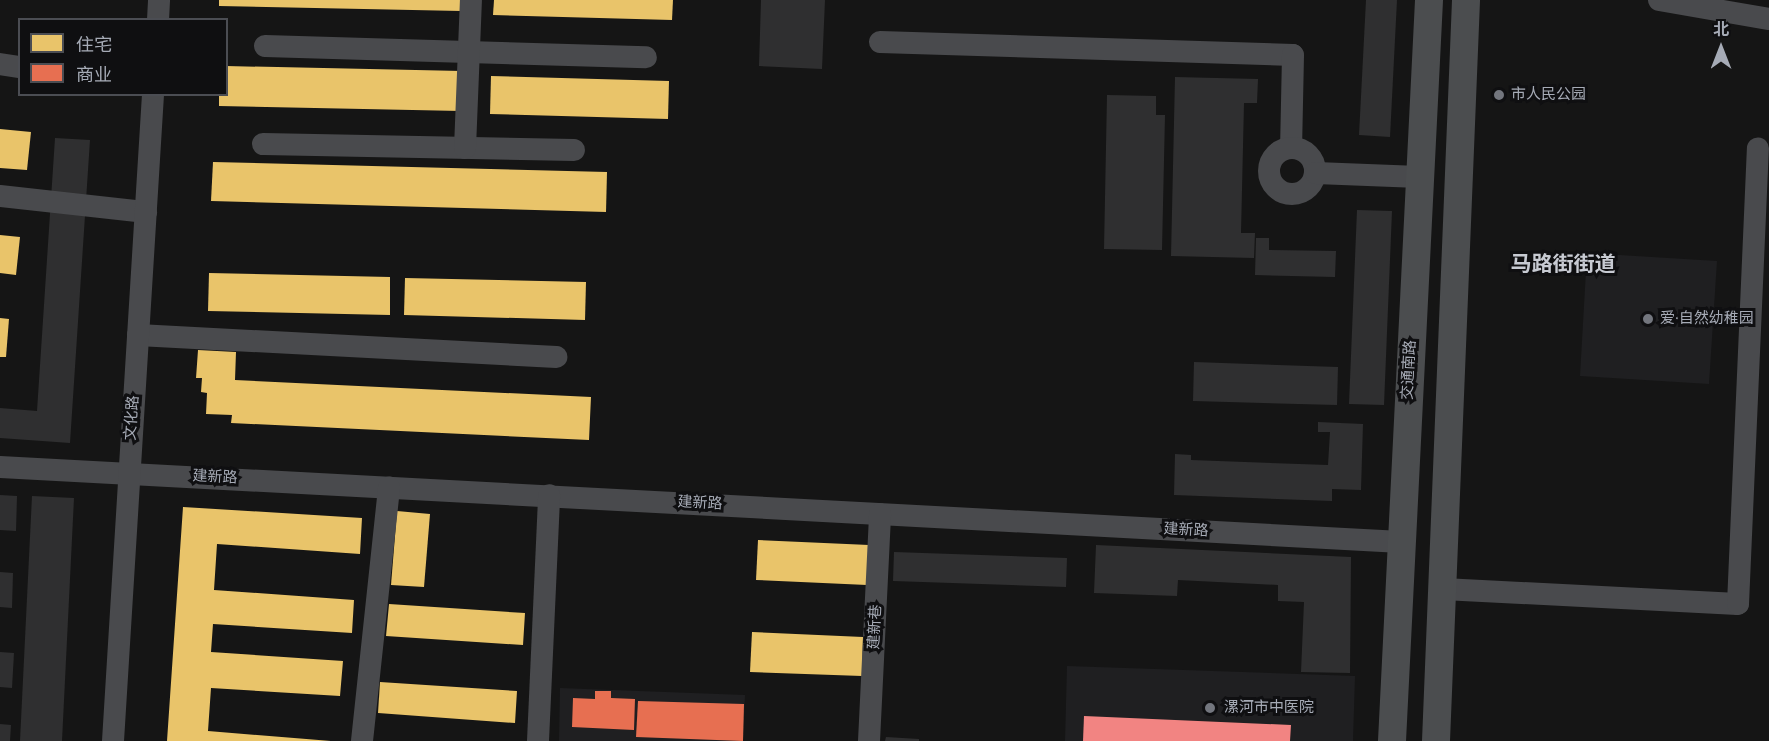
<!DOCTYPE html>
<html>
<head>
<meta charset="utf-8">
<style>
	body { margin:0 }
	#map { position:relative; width:1769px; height:741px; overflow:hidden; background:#151515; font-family:Figtree,"Noto Sans SC",sans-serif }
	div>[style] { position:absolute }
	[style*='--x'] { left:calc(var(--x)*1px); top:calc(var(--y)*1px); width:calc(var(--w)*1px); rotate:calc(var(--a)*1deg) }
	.built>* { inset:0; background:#1f1f21 }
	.homes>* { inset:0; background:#e9c46a }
	.shops>* { inset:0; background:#e76f51 }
	.health>* { inset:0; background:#f28482 }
	.building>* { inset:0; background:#2f2f30 }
	.minor>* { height:22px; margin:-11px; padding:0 11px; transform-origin:11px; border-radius:11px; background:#494a4d }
	.minor>.ring { margin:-11px; padding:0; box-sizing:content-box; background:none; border:22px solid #494a4d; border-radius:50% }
	.major>* { height:28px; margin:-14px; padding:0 14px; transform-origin:14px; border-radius:14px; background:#4b4d4f }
	.dots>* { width:16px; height:16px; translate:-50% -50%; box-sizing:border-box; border:3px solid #0f0f11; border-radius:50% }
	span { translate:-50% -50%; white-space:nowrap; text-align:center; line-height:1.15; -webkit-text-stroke:6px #0f0f11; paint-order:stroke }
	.poi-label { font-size:15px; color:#a6abb6 }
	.left { translate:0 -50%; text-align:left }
	.street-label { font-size:15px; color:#a6abb6 }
	.district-label { font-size:21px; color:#c7cad2; font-weight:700 }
	.legend { position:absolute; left:18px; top:18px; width:210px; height:78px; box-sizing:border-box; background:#0f0f11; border:2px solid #4b4d53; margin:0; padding:8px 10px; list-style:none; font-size:18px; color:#a6abb6 }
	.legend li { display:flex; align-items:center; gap:12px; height:30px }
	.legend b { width:30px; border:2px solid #4b4d53 }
	.north { position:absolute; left:1691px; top:18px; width:60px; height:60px; -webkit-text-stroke:4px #0f0f11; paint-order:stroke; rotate:0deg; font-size:16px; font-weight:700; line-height:24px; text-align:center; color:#a6abb6 }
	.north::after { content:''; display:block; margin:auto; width:21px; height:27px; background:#a6abb6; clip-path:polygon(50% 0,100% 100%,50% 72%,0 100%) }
</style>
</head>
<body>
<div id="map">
	<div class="built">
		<div style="clip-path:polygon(1587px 253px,1717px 261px,1709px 384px,1580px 376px)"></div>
		<div style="clip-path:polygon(1067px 666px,1355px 676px,1353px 741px,1065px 741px)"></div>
		<div style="clip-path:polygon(560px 688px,745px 695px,743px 741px,559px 741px)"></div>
	</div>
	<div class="homes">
		<div style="clip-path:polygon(219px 0,462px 0,461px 11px,219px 6px)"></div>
		<div style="clip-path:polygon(494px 0,673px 0,672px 20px,493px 15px)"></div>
		<div style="clip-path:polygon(226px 66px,462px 71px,461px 111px,219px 106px,219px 94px,226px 94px)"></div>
		<div style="clip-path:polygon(491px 76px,669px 81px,668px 119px,490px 114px)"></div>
		<div style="clip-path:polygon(0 129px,31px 132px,27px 170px,0 168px)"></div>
		<div style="clip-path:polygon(213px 162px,607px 172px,606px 212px,211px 201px)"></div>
		<div style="clip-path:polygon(0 235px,20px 237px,16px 275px,0 273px)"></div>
		<div style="clip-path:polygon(209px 273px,390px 277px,390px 315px,208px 311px)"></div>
		<div style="clip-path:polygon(405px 278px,586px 282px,585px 320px,404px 315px)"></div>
		<div style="clip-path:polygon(0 318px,9px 319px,6px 357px,0 357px)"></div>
		<div style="clip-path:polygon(198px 350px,236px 352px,235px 380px,591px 397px,589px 440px,231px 423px,232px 415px,206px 414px,207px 393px,201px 392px,202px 378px,196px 378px)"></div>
		<div style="clip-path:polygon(183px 507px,362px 518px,360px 554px,217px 544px,214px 590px,354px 600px,352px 633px,213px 624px,211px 652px,343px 661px,340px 696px,211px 688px,208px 731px,331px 741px,167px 741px)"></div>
		<div style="clip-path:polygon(397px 511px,430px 514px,424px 587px,391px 585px)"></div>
		<div style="clip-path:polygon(758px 540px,869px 545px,867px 585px,756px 580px)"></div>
		<div style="clip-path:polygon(389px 604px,525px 613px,523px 645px,386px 636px)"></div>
		<div style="clip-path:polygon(752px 632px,863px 637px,862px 676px,750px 672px)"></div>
		<div style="clip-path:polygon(380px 682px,517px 691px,515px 723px,378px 713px)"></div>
	</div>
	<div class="shops">
		<div style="clip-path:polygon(595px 691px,611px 691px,611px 698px,635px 699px,634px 730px,572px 727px,573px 698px,595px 699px)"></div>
		<div style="clip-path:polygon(638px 701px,744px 704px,743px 741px,636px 737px)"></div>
	</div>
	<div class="health">
		<div style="clip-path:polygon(1084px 716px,1291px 725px,1290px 741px,1083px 741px)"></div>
	</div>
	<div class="building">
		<div style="clip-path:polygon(761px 0,825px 0,822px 69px,759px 66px)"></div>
		<div style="clip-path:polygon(1366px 0,1397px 0,1390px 137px,1359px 135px)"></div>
		<div style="clip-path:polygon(1175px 77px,1258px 79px,1257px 103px,1244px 103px,1241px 233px,1255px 233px,1254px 258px,1171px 256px)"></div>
		<div style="clip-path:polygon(1107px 95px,1156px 96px,1156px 115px,1165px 115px,1162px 250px,1104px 249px)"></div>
		<div style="clip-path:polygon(55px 138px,90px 140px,70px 443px,0 438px,0 408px,37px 411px)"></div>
		<div style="clip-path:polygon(1357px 210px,1392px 211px,1384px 405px,1349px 404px)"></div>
		<div style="clip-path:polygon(1256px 238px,1269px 238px,1269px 250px,1336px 251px,1335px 277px,1255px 275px)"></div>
		<div style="clip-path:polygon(1194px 362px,1338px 367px,1337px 405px,1193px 401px)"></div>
		<div style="clip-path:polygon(1318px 422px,1363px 424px,1361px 490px,1332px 489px,1332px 501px,1174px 495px,1175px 454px,1191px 455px,1191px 460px,1328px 465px,1330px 432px,1318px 432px)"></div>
		<div style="clip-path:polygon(0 495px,17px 496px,16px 531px,0 530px)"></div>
		<div style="clip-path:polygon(32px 496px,74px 498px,62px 741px,20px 741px)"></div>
		<div style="clip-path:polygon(1096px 545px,1351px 557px,1350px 673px,1301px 672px,1304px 602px,1278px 601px,1278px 585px,1178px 580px,1177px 596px,1094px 593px)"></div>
		<div style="clip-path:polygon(894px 552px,1067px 558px,1066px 587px,893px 581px)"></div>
		<div style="clip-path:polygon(0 572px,13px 573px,12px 608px,0 607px)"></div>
		<div style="clip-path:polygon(0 652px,14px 653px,12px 688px,0 687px)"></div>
		<div style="clip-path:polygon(0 724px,11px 725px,10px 741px,0 741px)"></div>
		<div style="clip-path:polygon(886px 737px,919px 739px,919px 741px,885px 741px)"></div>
	</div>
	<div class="minor">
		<div style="--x:1659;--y:0;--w:112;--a:9.8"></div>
		<div style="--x:158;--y:20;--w:20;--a:-87"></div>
		<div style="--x:880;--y:42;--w:413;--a:1.8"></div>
		<div style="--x:1293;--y:55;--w:93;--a:91.2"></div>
		<div style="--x:265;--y:46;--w:381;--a:1.7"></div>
		<div style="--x:0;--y:64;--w:20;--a:9"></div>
		<div style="--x:263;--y:144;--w:311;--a:1.1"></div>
		<div style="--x:465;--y:148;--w:148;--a:-87.7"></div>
		<div class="ring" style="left:1269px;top:148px;width:24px;height:24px"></div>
		<div style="--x:1316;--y:173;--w:103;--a:2.2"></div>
		<div style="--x:0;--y:196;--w:147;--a:6.3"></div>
		<div style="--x:138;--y:335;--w:419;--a:3"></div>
		<div style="--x:0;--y:467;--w:1403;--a:3.06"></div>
		<div style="--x:1443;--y:589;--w:295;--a:2.9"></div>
		<div style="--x:1738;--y:604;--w:456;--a:-87.5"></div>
		<div style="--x:113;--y:741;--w:648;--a:-86.46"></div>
		<div style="--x:362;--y:741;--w:255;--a:-83.9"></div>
		<div style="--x:538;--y:741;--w:246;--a:-87.4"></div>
		<div style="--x:869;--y:741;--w:227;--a:-87.2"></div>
	</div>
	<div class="major">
		<div style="--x:1392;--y:741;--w:742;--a:-87.14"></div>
		<div style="--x:1436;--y:741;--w:742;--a:-87.68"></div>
	</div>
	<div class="dots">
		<div style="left:1499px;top:95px;background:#73767e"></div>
		<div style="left:1648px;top:319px;background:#73767e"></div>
		<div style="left:1210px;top:708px;background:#73767e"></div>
	</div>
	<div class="poi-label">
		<span class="left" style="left:1511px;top:95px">市人民公园</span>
		<span class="left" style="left:1660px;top:319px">爱·自然幼稚园</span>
		<span class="left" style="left:1224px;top:708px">漯河市中医院</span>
	</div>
	<div class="street-label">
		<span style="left:1409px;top:370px;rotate:-87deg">交通南路</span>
		<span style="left:132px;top:418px;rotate:-86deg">文化路</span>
		<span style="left:215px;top:477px;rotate:3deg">建新路</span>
		<span style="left:700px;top:503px;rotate:3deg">建新路</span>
		<span style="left:1186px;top:530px;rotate:3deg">建新路</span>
		<span style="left:875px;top:627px;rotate:-87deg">建新巷</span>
	</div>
	<div class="district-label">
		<span style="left:1563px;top:264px">马路街街道</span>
	</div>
	<ul class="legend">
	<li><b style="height:16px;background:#e9c46a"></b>住宅</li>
	<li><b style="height:16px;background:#e76f51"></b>商业</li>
	</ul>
	<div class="north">北</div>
</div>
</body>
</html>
